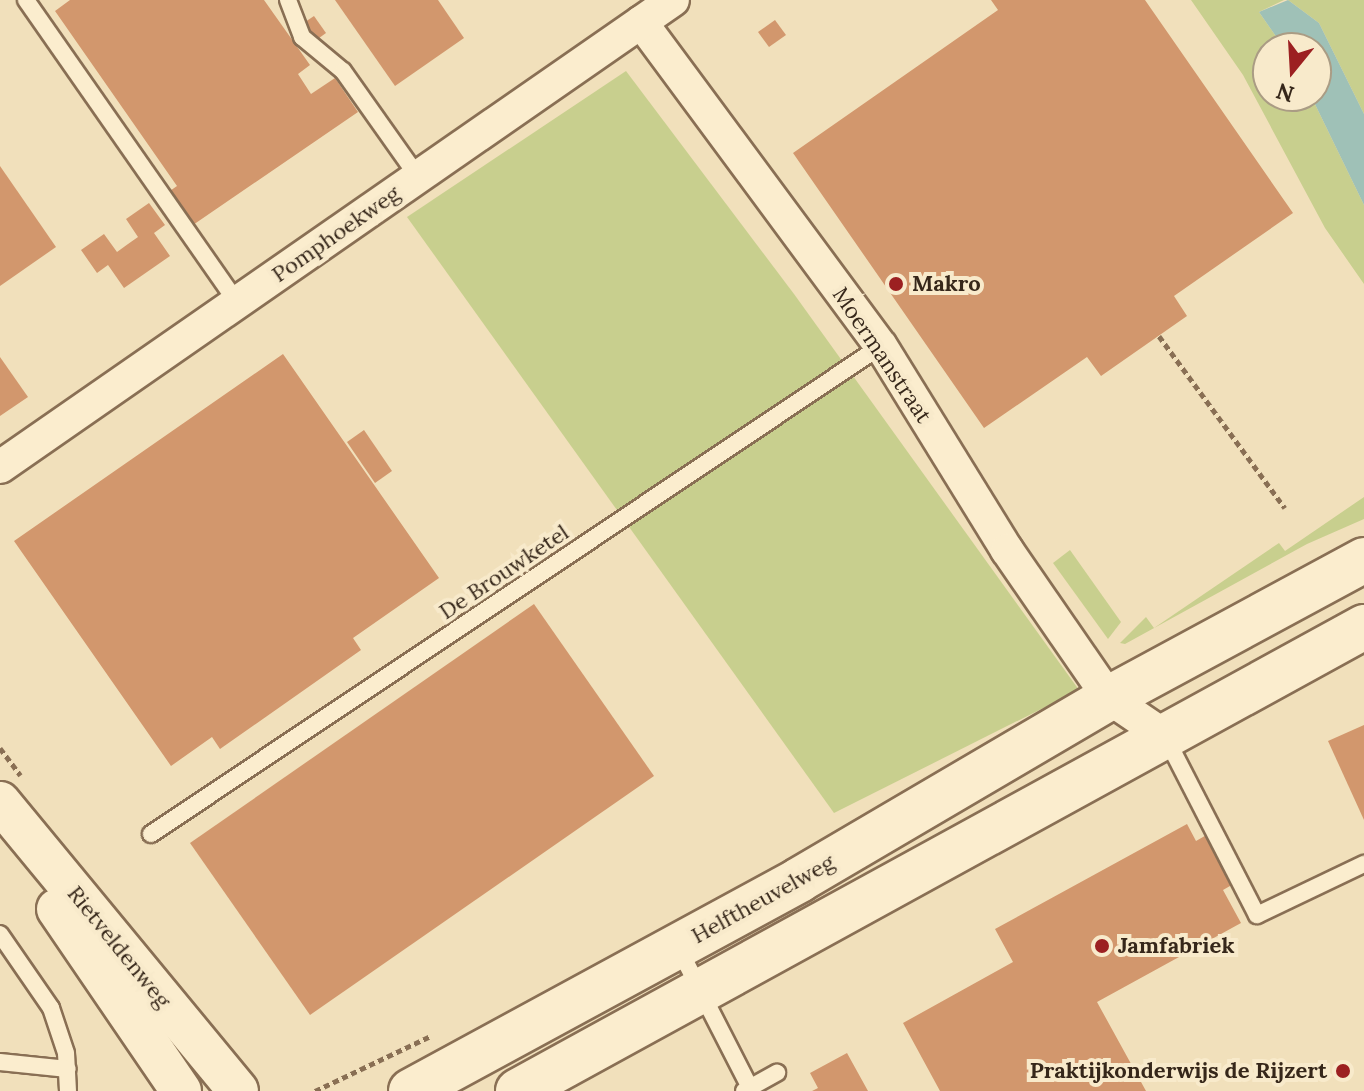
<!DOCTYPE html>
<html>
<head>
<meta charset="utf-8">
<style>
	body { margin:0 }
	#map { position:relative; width:1364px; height:1091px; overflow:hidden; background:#f1e0bb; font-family:Lora,serif }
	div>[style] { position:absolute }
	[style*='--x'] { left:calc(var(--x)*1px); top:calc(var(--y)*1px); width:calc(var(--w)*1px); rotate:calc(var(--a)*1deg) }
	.green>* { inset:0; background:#c8cf8e }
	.water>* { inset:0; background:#9fc1b7 }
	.building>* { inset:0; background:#d2976d }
	.path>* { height:5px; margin-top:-2.5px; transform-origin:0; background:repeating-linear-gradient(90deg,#896f54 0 6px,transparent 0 10px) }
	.roads { filter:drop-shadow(2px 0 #896f54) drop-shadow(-2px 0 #896f54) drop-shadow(0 2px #896f54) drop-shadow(0 -2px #896f54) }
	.service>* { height:16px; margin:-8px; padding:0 8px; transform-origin:8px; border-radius:8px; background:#fbedce }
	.minor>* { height:32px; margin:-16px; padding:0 16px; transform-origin:16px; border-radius:16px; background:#fbedce }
	.tertiary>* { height:40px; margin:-20px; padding:0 20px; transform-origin:20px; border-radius:20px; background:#fbedce }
	.secondary>* { height:44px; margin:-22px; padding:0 22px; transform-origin:22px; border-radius:22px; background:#fbedce }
	.dots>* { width:22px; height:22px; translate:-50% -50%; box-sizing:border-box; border:4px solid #f8eacb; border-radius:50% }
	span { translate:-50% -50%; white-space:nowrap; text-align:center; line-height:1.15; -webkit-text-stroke:8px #f8eacb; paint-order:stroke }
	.street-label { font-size:22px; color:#36271a }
	.poi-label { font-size:22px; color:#36271a; font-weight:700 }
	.left { translate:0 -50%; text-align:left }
	.right { translate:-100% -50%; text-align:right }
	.north { position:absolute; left:1252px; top:32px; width:80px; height:80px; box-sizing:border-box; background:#f8eacb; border:2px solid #aa9c84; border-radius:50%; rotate:198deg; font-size:22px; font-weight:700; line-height:32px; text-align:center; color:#36271a }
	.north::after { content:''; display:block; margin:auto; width:28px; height:36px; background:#9c2021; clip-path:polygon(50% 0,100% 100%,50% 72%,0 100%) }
</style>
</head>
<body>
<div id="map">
	<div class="green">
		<div style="clip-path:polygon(1191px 0,1284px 0,1259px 12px,1284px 48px,1268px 48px,1268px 96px,1311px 96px,1364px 205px,1364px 284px,1325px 228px,1243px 75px)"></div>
		<div style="clip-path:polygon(1288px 0,1364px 0,1364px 114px,1319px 23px)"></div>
		<div style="clip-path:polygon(626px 71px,794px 294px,1079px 690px,834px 813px,407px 217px)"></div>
		<div style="clip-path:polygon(1364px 497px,1364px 519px,1307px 544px,1125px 644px,1120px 643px,1146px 617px,1154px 628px,1279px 543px,1285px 551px)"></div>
		<div style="clip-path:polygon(1070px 550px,1121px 622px,1108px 639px,1053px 563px)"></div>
	</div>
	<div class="water">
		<div style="clip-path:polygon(1288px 0,1319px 23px,1364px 114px,1364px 205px,1311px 96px,1316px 96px,1316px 48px,1284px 48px,1259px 12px)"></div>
	</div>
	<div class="building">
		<div style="clip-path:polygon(70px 0,264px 0,310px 65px,298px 74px,311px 94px,335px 78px,358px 112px,190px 227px,167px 193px,177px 186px,55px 11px)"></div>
		<div style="clip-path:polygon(335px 0,438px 0,464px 38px,395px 86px)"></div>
		<div style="clip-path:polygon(991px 0,1145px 0,1293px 213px,1174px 296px,1187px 316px,1101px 376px,1087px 357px,984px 428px,793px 153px,998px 10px)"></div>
		<div style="clip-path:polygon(314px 16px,326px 33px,315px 41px,302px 24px)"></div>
		<div style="clip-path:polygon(775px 20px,786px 35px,769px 47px,758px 32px)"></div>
		<div style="clip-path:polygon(0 166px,56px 247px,0 286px)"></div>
		<div style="clip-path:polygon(149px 203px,165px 225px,154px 233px,170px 256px,124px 288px,108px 265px,97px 273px,81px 250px,104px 234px,117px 252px,128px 244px,138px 237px,126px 219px)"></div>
		<div style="clip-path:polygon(283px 354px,439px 578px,353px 638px,361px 650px,220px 749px,212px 737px,171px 766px,14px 541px)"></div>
		<div style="clip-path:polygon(0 357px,28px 397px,0 416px)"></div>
		<div style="clip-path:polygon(364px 430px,392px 471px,375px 483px,347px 442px)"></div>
		<div style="clip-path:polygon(534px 604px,654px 776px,310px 1015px,190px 843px)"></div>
		<div style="clip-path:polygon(1364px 725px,1364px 820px,1328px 741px)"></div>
		<div style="clip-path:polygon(1187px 824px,1196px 841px,1210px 833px,1237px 882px,1223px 890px,1241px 923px,1097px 1002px,1146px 1091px,940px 1091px,903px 1023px,1013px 962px,995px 929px)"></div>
		<div style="clip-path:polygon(847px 1053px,868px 1091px,812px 1091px,818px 1088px,810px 1073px)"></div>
	</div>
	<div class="path">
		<div style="--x:1159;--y:336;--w:213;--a:53.8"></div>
		<div style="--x:0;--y:748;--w:34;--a:53"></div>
		<div style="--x:315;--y:1091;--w:128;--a:-25.4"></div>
	</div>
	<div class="roads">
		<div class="service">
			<div style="--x:26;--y:0;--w:369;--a:55.1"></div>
			<div style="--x:288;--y:0;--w:40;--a:69"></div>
			<div style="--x:302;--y:37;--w:53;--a:39.7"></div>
			<div style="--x:343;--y:71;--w:130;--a:54.7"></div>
			<div style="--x:1166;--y:738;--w:199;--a:62.8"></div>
			<div style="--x:1257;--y:915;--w:119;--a:-25.5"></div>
			<div style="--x:151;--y:834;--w:878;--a:-33.76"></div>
			<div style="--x:0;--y:934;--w:90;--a:55.4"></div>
			<div style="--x:51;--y:1008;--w:47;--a:71.6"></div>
			<div style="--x:66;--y:1053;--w:38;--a:87"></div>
			<div style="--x:678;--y:947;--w:158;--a:62.9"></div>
			<div style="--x:0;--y:1062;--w:68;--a:5.9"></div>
			<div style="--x:744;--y:1091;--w:38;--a:-29"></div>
		</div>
		<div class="minor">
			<div style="--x:641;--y:22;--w:403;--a:53.5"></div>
			<div style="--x:881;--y:346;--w:240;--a:58.3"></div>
			<div style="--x:1007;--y:550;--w:180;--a:55.4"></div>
			<div style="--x:1109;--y:698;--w:68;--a:34.2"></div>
			<div style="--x:0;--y:467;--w:819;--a:-34.76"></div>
		</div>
		<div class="tertiary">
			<div style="--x:0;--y:802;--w:374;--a:50.5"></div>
			<div style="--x:57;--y:909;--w:220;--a:55.7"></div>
		</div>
		<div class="secondary">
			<div style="--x:411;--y:1091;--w:442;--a:-28.5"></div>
			<div style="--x:799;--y:880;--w:359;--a:-30.4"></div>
			<div style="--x:1109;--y:698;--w:290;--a:-28.4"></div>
			<div style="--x:518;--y:1091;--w:965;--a:-28.74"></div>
		</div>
	</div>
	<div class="dots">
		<div style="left:896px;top:284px;background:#9c2021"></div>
		<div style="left:1102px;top:946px;background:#9c2021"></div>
		<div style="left:1343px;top:1071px;background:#9c2021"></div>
	</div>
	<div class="street-label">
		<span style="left:336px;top:234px;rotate:-35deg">Pomphoekweg</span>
		<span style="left:882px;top:355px;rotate:56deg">Moermanstraat</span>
		<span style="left:504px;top:572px;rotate:-34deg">De Brouwketel</span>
		<span style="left:763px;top:899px;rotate:-29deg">Helftheuvelweg</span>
		<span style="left:119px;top:947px;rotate:51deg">Rietveldenweg</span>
	</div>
	<div class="poi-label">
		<span class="left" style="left:912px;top:284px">Makro</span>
		<span class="left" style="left:1118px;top:946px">Jamfabriek</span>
		<span class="right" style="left:1327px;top:1071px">Praktijkonderwijs de Rijzert</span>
	</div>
	<div class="north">N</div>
</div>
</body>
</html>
